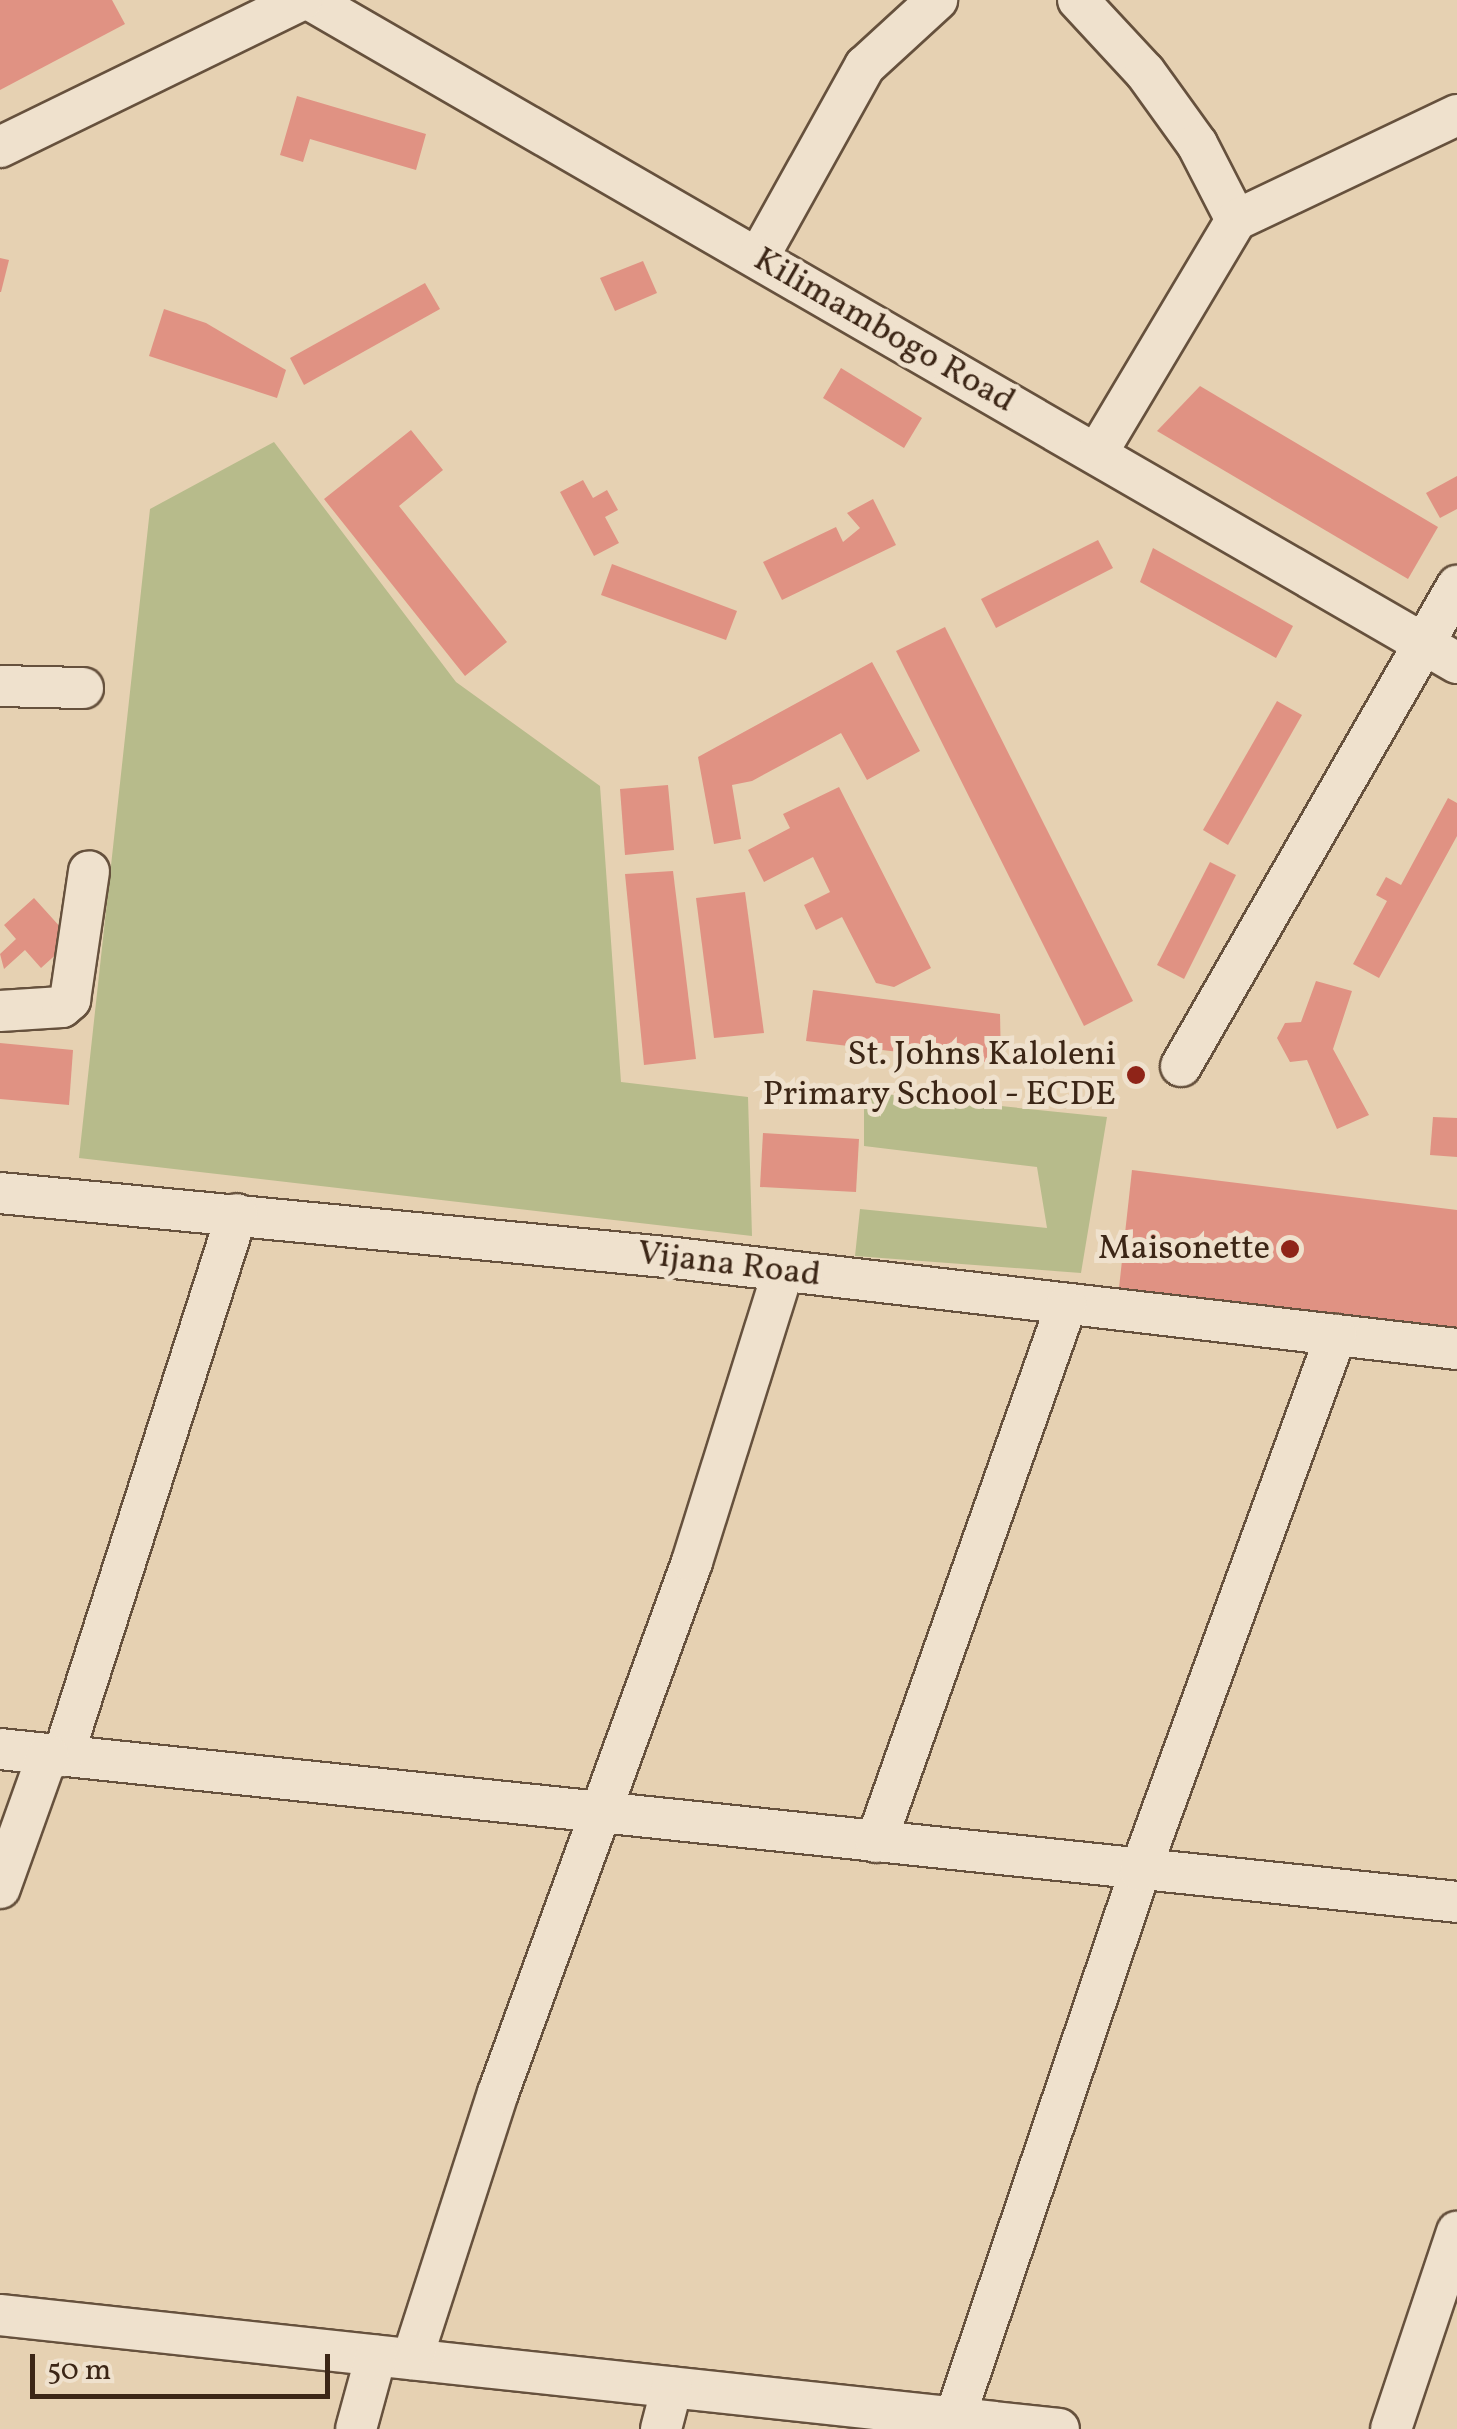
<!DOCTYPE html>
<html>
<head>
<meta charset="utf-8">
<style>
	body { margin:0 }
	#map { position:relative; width:1457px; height:2429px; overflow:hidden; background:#e6d1b2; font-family:Vollkorn,serif }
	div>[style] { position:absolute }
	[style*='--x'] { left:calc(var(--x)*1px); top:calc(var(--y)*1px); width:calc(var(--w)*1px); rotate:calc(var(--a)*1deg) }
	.green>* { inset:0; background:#b7bb8b }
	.building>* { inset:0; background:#e09283 }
	.roads { filter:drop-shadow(2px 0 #66513d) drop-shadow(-2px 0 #66513d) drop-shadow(0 2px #66513d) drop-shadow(0 -2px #66513d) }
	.street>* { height:40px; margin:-20px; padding:0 20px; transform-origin:20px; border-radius:20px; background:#efe1cd }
	.dots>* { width:28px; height:28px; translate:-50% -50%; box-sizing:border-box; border:5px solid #efe1cd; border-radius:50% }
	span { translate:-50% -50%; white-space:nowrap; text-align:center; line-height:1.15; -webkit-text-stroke:10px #efe1cd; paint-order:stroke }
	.street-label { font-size:35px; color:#3c2616 }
	.poi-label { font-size:35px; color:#3c2616 }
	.right { translate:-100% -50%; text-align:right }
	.scale { position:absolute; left:30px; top:2354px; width:300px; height:45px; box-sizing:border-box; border:5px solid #3c2616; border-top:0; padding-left:12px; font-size:30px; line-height:35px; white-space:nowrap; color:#3c2616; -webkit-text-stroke:8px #efe1cd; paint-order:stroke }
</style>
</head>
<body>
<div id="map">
	<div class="green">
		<div style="clip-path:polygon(274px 442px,456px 682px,600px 786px,621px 1082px,748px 1097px,752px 1236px,79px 1158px,150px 509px)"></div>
		<div style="clip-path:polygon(864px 1092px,1107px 1117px,1081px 1273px,855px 1256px,860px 1209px,1047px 1228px,1037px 1167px,864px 1146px)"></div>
	</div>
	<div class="building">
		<div style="clip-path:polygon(0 0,112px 0,125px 24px,0 90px)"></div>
		<div style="clip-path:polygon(297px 96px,426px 134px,416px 170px,310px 139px,303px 162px,280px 155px)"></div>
		<div style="clip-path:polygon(0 258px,9px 260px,1px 292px,0 292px)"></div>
		<div style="clip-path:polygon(643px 261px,657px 293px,615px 311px,600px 278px)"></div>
		<div style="clip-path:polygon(425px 283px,440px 309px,304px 385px,290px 358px)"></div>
		<div style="clip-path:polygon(164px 309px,206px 323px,286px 370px,277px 398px,149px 356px)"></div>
		<div style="clip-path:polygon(841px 368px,922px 418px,904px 448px,823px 398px)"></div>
		<div style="clip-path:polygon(1200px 386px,1438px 527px,1408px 579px,1157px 431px)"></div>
		<div style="clip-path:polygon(411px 430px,443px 470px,399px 506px,507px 642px,465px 676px,324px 499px)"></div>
		<div style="clip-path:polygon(1457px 476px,1457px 509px,1440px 518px,1426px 493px)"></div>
		<div style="clip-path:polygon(583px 480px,593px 498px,607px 490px,618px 510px,605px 517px,619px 543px,594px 556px,560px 492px)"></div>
		<div style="clip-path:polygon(873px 499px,896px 545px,782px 600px,763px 562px,836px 527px,843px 542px,860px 528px,847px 513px)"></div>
		<div style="clip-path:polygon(1098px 540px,1113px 568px,996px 628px,981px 599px)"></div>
		<div style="clip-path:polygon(1153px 548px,1293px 626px,1276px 658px,1140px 582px)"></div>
		<div style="clip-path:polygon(612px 564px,737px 611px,726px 640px,601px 595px)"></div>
		<div style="clip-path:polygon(945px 627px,1133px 1001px,1084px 1026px,896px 651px)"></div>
		<div style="clip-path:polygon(872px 662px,920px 751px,867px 780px,841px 733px,752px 781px,732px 785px,741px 839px,714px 844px,698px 757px)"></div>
		<div style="clip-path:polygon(1277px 701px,1302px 715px,1228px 845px,1203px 830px)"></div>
		<div style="clip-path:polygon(668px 785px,674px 850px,625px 855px,620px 789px)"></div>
		<div style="clip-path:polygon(839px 787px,931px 968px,894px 987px,876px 983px,842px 917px,816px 930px,804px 905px,830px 892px,813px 857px,764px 882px,748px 850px,790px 828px,783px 814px)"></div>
		<div style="clip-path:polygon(1448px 798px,1457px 803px,1457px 836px,1379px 978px,1353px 964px,1387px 901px,1376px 895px,1386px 877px,1401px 885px)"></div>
		<div style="clip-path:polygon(1210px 862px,1236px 875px,1184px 979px,1157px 965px)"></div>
		<div style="clip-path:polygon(673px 871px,696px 1059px,644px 1065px,625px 874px)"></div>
		<div style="clip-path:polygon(745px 892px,764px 1033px,714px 1038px,696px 898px)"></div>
		<div style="clip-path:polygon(34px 898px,72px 940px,41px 968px,25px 950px,4px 969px,0 954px,16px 939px,4px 925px)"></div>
		<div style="clip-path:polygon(1316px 981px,1352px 991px,1333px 1049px,1369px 1115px,1337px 1129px,1307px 1060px,1290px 1062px,1277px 1038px,1285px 1023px,1301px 1022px)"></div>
		<div style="clip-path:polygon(813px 990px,1000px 1014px,1001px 1064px,806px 1041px)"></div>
		<div style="clip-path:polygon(0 1043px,73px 1050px,69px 1105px,0 1099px)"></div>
		<div style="clip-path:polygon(1433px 1117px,1457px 1118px,1457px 1157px,1430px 1155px)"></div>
		<div style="clip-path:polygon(763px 1133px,859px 1139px,856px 1192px,760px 1187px)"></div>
		<div style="clip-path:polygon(1132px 1170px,1457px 1210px,1457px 1330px,1119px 1288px)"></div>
	</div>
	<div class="roads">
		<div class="street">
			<div style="--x:310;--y:0;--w:1325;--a:30.03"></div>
			<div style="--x:1078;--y:0;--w:98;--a:47.1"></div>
			<div style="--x:1145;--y:72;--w:89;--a:54.2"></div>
			<div style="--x:1197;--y:144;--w:85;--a:62.8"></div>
			<div style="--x:1236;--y:220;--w:271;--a:120.8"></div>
			<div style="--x:0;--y:147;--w:336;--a:-26"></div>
			<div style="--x:1236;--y:220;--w:245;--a:-25.4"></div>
			<div style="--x:758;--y:258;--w:220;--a:-60.9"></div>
			<div style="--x:865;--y:66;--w:98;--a:-42.5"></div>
			<div style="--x:0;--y:686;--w:83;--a:1.4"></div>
			<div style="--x:0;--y:1011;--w:62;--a:-3.7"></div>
			<div style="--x:62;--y:1007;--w:11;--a:-41"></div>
			<div style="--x:70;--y:1000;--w:130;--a:-81.6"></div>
			<div style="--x:1181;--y:1066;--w:554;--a:-60.1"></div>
			<div style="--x:0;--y:1193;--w:678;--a:5.5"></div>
			<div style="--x:675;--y:1258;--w:787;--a:6.64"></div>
			<div style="--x:0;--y:1749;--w:1465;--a:5.99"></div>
			<div style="--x:63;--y:1756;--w:569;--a:-72.2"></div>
			<div style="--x:876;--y:1842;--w:569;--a:-70.48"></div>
			<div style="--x:0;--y:1888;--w:142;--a:-70.3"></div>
			<div style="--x:0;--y:2315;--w:1065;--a:6.14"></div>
			<div style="--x:412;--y:2359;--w:280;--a:-72.1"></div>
			<div style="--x:498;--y:2093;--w:565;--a:-69.93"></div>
			<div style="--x:692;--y:1562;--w:304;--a:-72.6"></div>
			<div style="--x:356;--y:2429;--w:76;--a:-74.7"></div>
			<div style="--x:661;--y:2429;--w:43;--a:-75.3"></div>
			<div style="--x:951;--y:2429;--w:589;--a:-71.29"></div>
			<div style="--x:1140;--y:1871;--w:571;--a:-69.91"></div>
			<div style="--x:1391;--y:2429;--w:208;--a:-71.5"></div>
		</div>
	</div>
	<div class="dots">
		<div style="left:1136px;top:1075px;background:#8f2418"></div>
		<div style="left:1290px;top:1249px;background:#8f2418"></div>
	</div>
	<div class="street-label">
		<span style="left:884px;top:331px;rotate:30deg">Kilimambogo Road</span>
		<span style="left:729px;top:1265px;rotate:7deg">Vijana Road</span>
	</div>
	<div class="poi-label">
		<span class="right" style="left:1116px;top:1075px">St. Johns Kaloleni<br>Primary School - ECDE</span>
		<span class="right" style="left:1270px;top:1249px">Maisonette</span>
	</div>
	<div class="scale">50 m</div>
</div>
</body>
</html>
